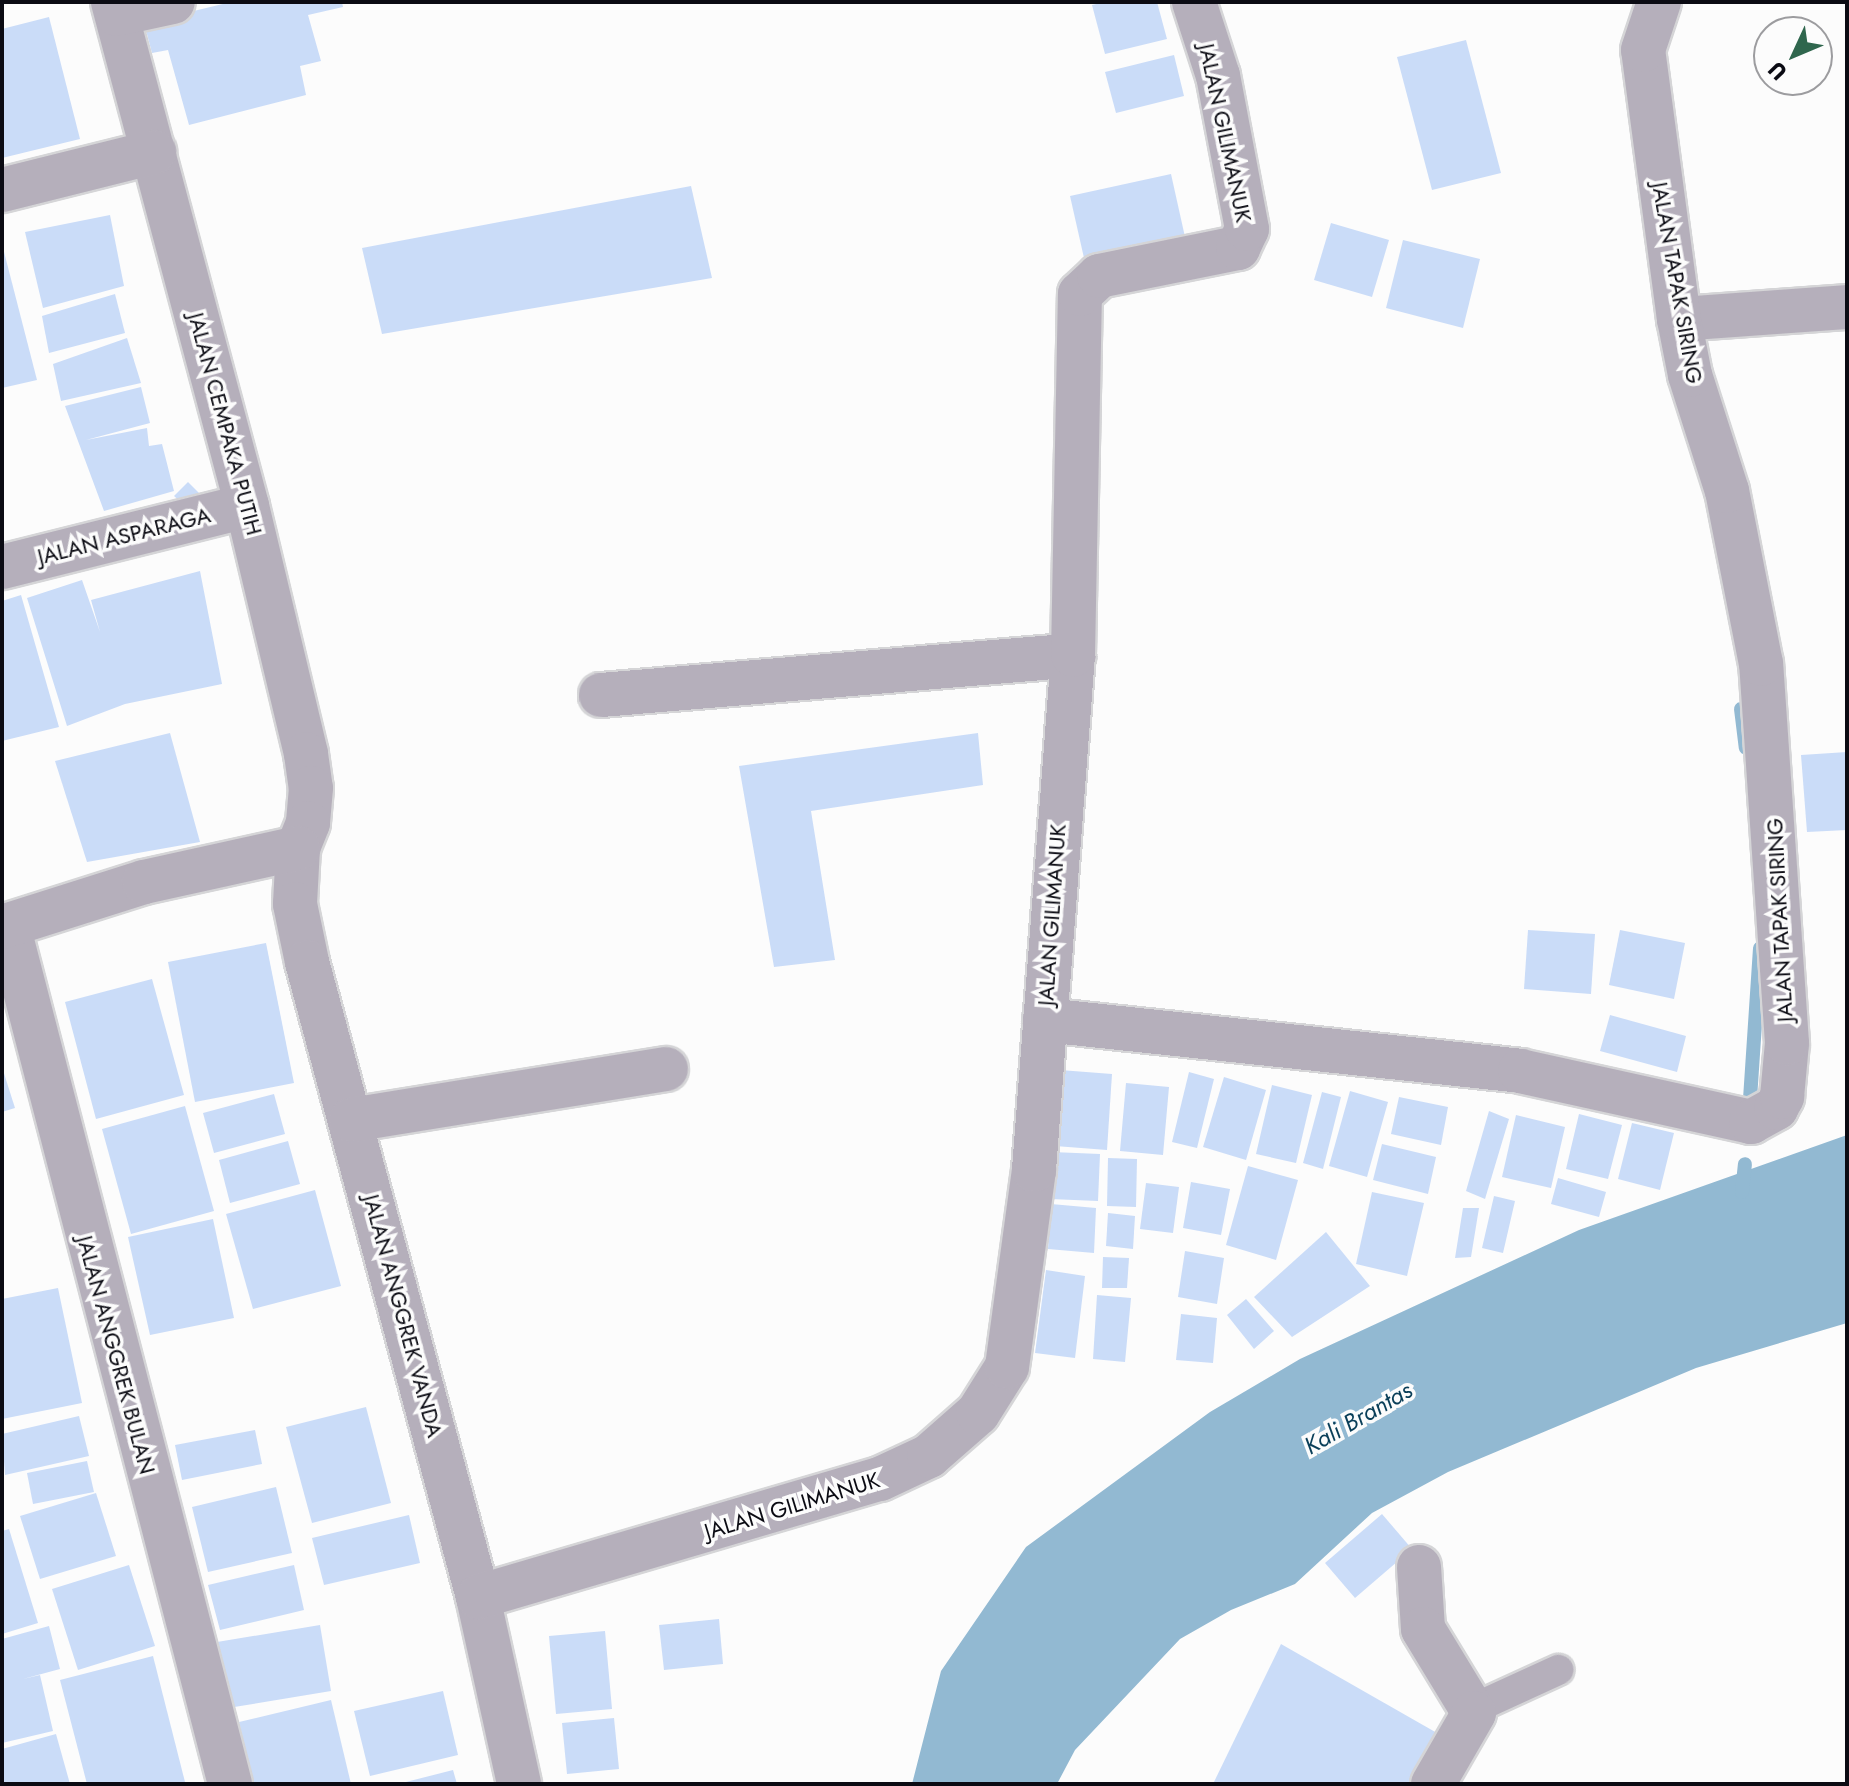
<!DOCTYPE html>
<html>
<head>
<meta charset="utf-8">
<style>
	body { margin:0 }
	#map { position:relative; width:1849px; height:1786px; overflow:hidden; background:#fcfcfc; font-family:Jost,sans-serif }
	div>[style] { position:absolute }
	[style*='--x'] { left:calc(var(--x)*1px); top:calc(var(--y)*1px); width:calc(var(--w)*1px); rotate:calc(var(--a)*1deg) }
	.water>* { inset:0; background:#92b9d2 }
	.stream>* { height:14px; margin:-7px; padding:0 7px; transform-origin:7px; border-radius:7px; background:#92b9d2 }
	.building>* { inset:0; background:#cadcf8 }
	.roads { filter:drop-shadow(2px 0 #d5d5d7) drop-shadow(-2px 0 #d5d5d7) drop-shadow(0 2px #d5d5d7) drop-shadow(0 -2px #d5d5d7) }
	.service>* { height:30px; margin:-15px; padding:0 15px; transform-origin:15px; border-radius:15px; background:#b5afbb }
	.minor>* { height:44px; margin:-22px; padding:0 22px; transform-origin:22px; border-radius:22px; background:#b5afbb }
	span { translate:-50% -50%; white-space:nowrap; text-align:center; line-height:1.15; -webkit-text-stroke:7px #fcfcfc; paint-order:stroke }
	.street-label { font-size:22px; color:#0b0b13 }
	.water-label { font-size:24px; color:#093e58; font-style:italic }
	.frame { position:absolute; inset:0; border:4px solid #0b0b13; pointer-events:none }
	.north { position:absolute; left:1753px; top:16px; width:80px; height:80px; box-sizing:border-box; background:#fcfcfc; border:2px solid #9c9c9f; border-radius:50%; rotate:226deg; font-size:22px; font-weight:700; line-height:32px; text-align:center; color:#0b0b13 }
	.north::after { content:''; display:block; margin:auto; width:28px; height:36px; background:#2f664d; clip-path:polygon(50% 0,100% 100%,50% 72%,0 100%) }
</style>
</head>
<body>
<div id="map">
	<div class="water">
		<div style="clip-path:polygon(1847px 1135px,1847px 1323px,1696px 1368px,1448px 1472px,1372px 1513px,1295px 1584px,1231px 1610px,1180px 1639px,1075px 1750px,1057px 1784px,912px 1784px,941px 1671px,1026px 1547px,1210px 1412px,1300px 1359px,1579px 1230px)"></div>
	</div>
	<div class="stream">
		<div style="--x:1741;--y:709;--w:39;--a:83"></div>
		<div style="--x:1750;--y:1099;--w:151;--a:-86.2"></div>
		<div style="--x:1742;--y:1192;--w:28;--a:-84"></div>
	</div>
	<div class="building">
		<div style="clip-path:polygon(231px 2px,342px 2px,343px 7px,308px 15px,321px 61px,300px 66px,306px 95px,189px 125px,168px 50px,152px 53px,144px 23px)"></div>
		<div style="clip-path:polygon(1105px 2px,1157px 2px,1167px 39px,1105px 54px,1092px 5px)"></div>
		<div style="clip-path:polygon(49px 17px,80px 139px,2px 158px,2px 29px)"></div>
		<div style="clip-path:polygon(1466px 40px,1501px 173px,1432px 190px,1397px 57px)"></div>
		<div style="clip-path:polygon(1174px 55px,1184px 96px,1116px 113px,1105px 72px)"></div>
		<div style="clip-path:polygon(1171px 174px,1185px 237px,1084px 258px,1070px 196px)"></div>
		<div style="clip-path:polygon(691px 186px,712px 278px,382px 334px,362px 248px)"></div>
		<div style="clip-path:polygon(110px 215px,124px 286px,43px 308px,25px 232px)"></div>
		<div style="clip-path:polygon(1331px 223px,1389px 240px,1372px 297px,1314px 280px)"></div>
		<div style="clip-path:polygon(1403px 240px,1480px 259px,1463px 328px,1386px 308px)"></div>
		<div style="clip-path:polygon(2px 244px,37px 380px,2px 388px)"></div>
		<div style="clip-path:polygon(115px 294px,125px 333px,49px 353px,42px 316px)"></div>
		<div style="clip-path:polygon(127px 338px,141px 383px,61px 401px,53px 364px)"></div>
		<div style="clip-path:polygon(141px 387px,150px 423px,86px 440px,147px 428px,149px 446px,162px 444px,174px 491px,104px 511px,65px 406px)"></div>
		<div style="clip-path:polygon(188px 482px,204px 498px,183px 504px,174px 496px)"></div>
		<div style="clip-path:polygon(200px 571px,222px 684px,125px 704px,67px 726px,27px 598px,82px 580px,100px 632px,91px 600px)"></div>
		<div style="clip-path:polygon(21px 595px,59px 727px,2px 741px,2px 601px)"></div>
		<div style="clip-path:polygon(170px 733px,200px 842px,87px 862px,55px 761px)"></div>
		<div style="clip-path:polygon(978px 733px,983px 785px,811px 811px,835px 960px,774px 967px,739px 766px)"></div>
		<div style="clip-path:polygon(1847px 752px,1847px 830px,1807px 832px,1801px 755px)"></div>
		<div style="clip-path:polygon(1528px 930px,1595px 934px,1591px 994px,1524px 989px)"></div>
		<div style="clip-path:polygon(1620px 930px,1685px 943px,1674px 999px,1609px 985px)"></div>
		<div style="clip-path:polygon(266px 943px,294px 1083px,195px 1102px,168px 962px)"></div>
		<div style="clip-path:polygon(152px 979px,184px 1095px,96px 1119px,65px 1002px)"></div>
		<div style="clip-path:polygon(1610px 1015px,1686px 1036px,1677px 1072px,1600px 1051px)"></div>
		<div style="clip-path:polygon(2px 1067px,15px 1108px,2px 1112px)"></div>
		<div style="clip-path:polygon(1060px 1070px,1112px 1074px,1107px 1150px,1055px 1146px)"></div>
		<div style="clip-path:polygon(1189px 1072px,1214px 1079px,1197px 1148px,1172px 1142px)"></div>
		<div style="clip-path:polygon(1224px 1077px,1266px 1090px,1246px 1160px,1203px 1147px)"></div>
		<div style="clip-path:polygon(1126px 1083px,1169px 1087px,1163px 1155px,1120px 1151px)"></div>
		<div style="clip-path:polygon(1272px 1085px,1312px 1095px,1296px 1163px,1256px 1154px)"></div>
		<div style="clip-path:polygon(1350px 1091px,1388px 1102px,1367px 1177px,1329px 1166px)"></div>
		<div style="clip-path:polygon(1322px 1092px,1341px 1097px,1323px 1169px,1303px 1163px)"></div>
		<div style="clip-path:polygon(274px 1094px,285px 1134px,214px 1153px,203px 1113px)"></div>
		<div style="clip-path:polygon(1399px 1097px,1448px 1107px,1441px 1145px,1391px 1134px)"></div>
		<div style="clip-path:polygon(185px 1106px,214px 1211px,131px 1234px,102px 1129px)"></div>
		<div style="clip-path:polygon(1489px 1111px,1509px 1119px,1485px 1199px,1466px 1191px)"></div>
		<div style="clip-path:polygon(1579px 1114px,1622px 1125px,1608px 1179px,1566px 1169px)"></div>
		<div style="clip-path:polygon(1516px 1115px,1565px 1127px,1551px 1188px,1502px 1177px)"></div>
		<div style="clip-path:polygon(1632px 1123px,1674px 1133px,1660px 1190px,1618px 1179px)"></div>
		<div style="clip-path:polygon(288px 1141px,300px 1184px,230px 1203px,219px 1160px)"></div>
		<div style="clip-path:polygon(1382px 1144px,1436px 1157px,1428px 1194px,1373px 1180px)"></div>
		<div style="clip-path:polygon(1052px 1152px,1100px 1154px,1098px 1201px,1050px 1199px)"></div>
		<div style="clip-path:polygon(1108px 1158px,1137px 1159px,1136px 1207px,1107px 1206px)"></div>
		<div style="clip-path:polygon(1248px 1166px,1298px 1180px,1276px 1260px,1226px 1245px)"></div>
		<div style="clip-path:polygon(1558px 1178px,1606px 1192px,1599px 1217px,1551px 1204px)"></div>
		<div style="clip-path:polygon(1191px 1182px,1230px 1189px,1221px 1235px,1183px 1228px)"></div>
		<div style="clip-path:polygon(1146px 1183px,1179px 1187px,1173px 1233px,1140px 1229px)"></div>
		<div style="clip-path:polygon(315px 1190px,341px 1286px,253px 1309px,226px 1214px)"></div>
		<div style="clip-path:polygon(1372px 1192px,1424px 1203px,1407px 1276px,1356px 1264px)"></div>
		<div style="clip-path:polygon(1494px 1196px,1515px 1201px,1503px 1253px,1482px 1248px)"></div>
		<div style="clip-path:polygon(1051px 1204px,1096px 1208px,1094px 1253px,1048px 1249px)"></div>
		<div style="clip-path:polygon(1463px 1208px,1479px 1208px,1471px 1257px,1455px 1258px)"></div>
		<div style="clip-path:polygon(1108px 1213px,1135px 1216px,1133px 1249px,1106px 1246px)"></div>
		<div style="clip-path:polygon(213px 1219px,234px 1318px,150px 1335px,128px 1237px)"></div>
		<div style="clip-path:polygon(1326px 1232px,1370px 1286px,1292px 1337px,1254px 1297px)"></div>
		<div style="clip-path:polygon(1185px 1251px,1224px 1258px,1217px 1304px,1178px 1297px)"></div>
		<div style="clip-path:polygon(1103px 1257px,1129px 1258px,1127px 1288px,1102px 1288px)"></div>
		<div style="clip-path:polygon(1046px 1270px,1085px 1276px,1075px 1358px,1035px 1353px)"></div>
		<div style="clip-path:polygon(58px 1288px,82px 1403px,2px 1419px,2px 1299px)"></div>
		<div style="clip-path:polygon(1097px 1295px,1131px 1298px,1125px 1362px,1093px 1359px)"></div>
		<div style="clip-path:polygon(1246px 1299px,1274px 1331px,1254px 1349px,1227px 1315px)"></div>
		<div style="clip-path:polygon(1181px 1314px,1217px 1318px,1213px 1363px,1176px 1360px)"></div>
		<div style="clip-path:polygon(366px 1407px,391px 1503px,312px 1523px,286px 1427px)"></div>
		<div style="clip-path:polygon(79px 1416px,89px 1456px,5px 1475px,2px 1434px)"></div>
		<div style="clip-path:polygon(255px 1430px,262px 1464px,182px 1480px,175px 1445px)"></div>
		<div style="clip-path:polygon(87px 1461px,94px 1492px,33px 1504px,27px 1473px)"></div>
		<div style="clip-path:polygon(276px 1487px,292px 1553px,208px 1572px,192px 1507px)"></div>
		<div style="clip-path:polygon(96px 1493px,116px 1556px,40px 1579px,20px 1516px)"></div>
		<div style="clip-path:polygon(1382px 1514px,1412px 1549px,1355px 1598px,1325px 1563px)"></div>
		<div style="clip-path:polygon(409px 1515px,420px 1563px,324px 1585px,312px 1538px)"></div>
		<div style="clip-path:polygon(9px 1529px,38px 1623px,2px 1634px,2px 1531px)"></div>
		<div style="clip-path:polygon(129px 1565px,155px 1646px,78px 1670px,52px 1589px)"></div>
		<div style="clip-path:polygon(294px 1565px,304px 1610px,220px 1630px,208px 1585px)"></div>
		<div style="clip-path:polygon(719px 1619px,723px 1664px,664px 1670px,659px 1625px)"></div>
		<div style="clip-path:polygon(320px 1625px,331px 1691px,228px 1708px,217px 1642px)"></div>
		<div style="clip-path:polygon(49px 1626px,60px 1669px,23px 1679px,40px 1675px,53px 1731px,2px 1743px,2px 1639px)"></div>
		<div style="clip-path:polygon(605px 1631px,612px 1709px,556px 1714px,549px 1636px)"></div>
		<div style="clip-path:polygon(1281px 1644px,1444px 1737px,1419px 1784px,1213px 1784px)"></div>
		<div style="clip-path:polygon(153px 1656px,185px 1782px,87px 1784px,60px 1680px)"></div>
		<div style="clip-path:polygon(443px 1691px,458px 1755px,370px 1776px,354px 1711px)"></div>
		<div style="clip-path:polygon(331px 1700px,351px 1784px,254px 1784px,239px 1722px)"></div>
		<div style="clip-path:polygon(614px 1718px,619px 1769px,567px 1774px,562px 1723px)"></div>
		<div style="clip-path:polygon(56px 1734px,70px 1784px,2px 1784px,2px 1749px)"></div>
		<div style="clip-path:polygon(453px 1770px,457px 1784px,402px 1784px,402px 1783px)"></div>
	</div>
	<div class="roads">
		<div class="service">
			<div style="--x:1473;--y:1709;--w:94;--a:-24.6"></div>
		</div>
		<div class="minor">
			<div style="--x:113;--y:2;--w:522;--a:75.11"></div>
			<div style="--x:247;--y:506;--w:255;--a:76.6"></div>
			<div style="--x:306;--y:754;--w:34;--a:82"></div>
			<div style="--x:311;--y:788;--w:35;--a:95"></div>
			<div style="--x:308;--y:823;--w:27;--a:112"></div>
			<div style="--x:298;--y:848;--w:56;--a:93.1"></div>
			<div style="--x:295;--y:904;--w:59;--a:78.3"></div>
			<div style="--x:307;--y:962;--w:658;--a:74.93"></div>
			<div style="--x:478;--y:1597;--w:191;--a:77.6"></div>
			<div style="--x:117;--y:14;--w:57;--a:-12.1"></div>
			<div style="--x:2;--y:190;--w:157;--a:-14"></div>
			<div style="--x:1679;--y:319;--w:168;--a:-4.1"></div>
			<div style="--x:2;--y:567;--w:252;--a:-14"></div>
			<div style="--x:601;--y:695;--w:474;--a:-4.8"></div>
			<div style="--x:8;--y:925;--w:887;--a:75.51"></div>
			<div style="--x:2;--y:927;--w:149;--a:-17.6"></div>
			<div style="--x:144;--y:882;--w:158;--a:-12.4"></div>
			<div style="--x:1045;--y:1020;--w:478;--a:6.1"></div>
			<div style="--x:1520;--y:1071;--w:237;--a:12.4"></div>
			<div style="--x:1751;--y:1122;--w:29;--a:-29"></div>
			<div style="--x:1776;--y:1108;--w:13;--a:-61"></div>
			<div style="--x:1782;--y:1097;--w:54;--a:-84.7"></div>
			<div style="--x:1787;--y:1043;--w:380;--a:-93.9"></div>
			<div style="--x:1761;--y:664;--w:176;--a:-101.1"></div>
			<div style="--x:1727;--y:491;--w:122;--a:-107.7"></div>
			<div style="--x:1690;--y:375;--w:57;--a:-101.1"></div>
			<div style="--x:1679;--y:319;--w:271;--a:-97.6"></div>
			<div style="--x:1643;--y:50;--w:51;--a:-71.6"></div>
			<div style="--x:351;--y:1120;--w:319;--a:-9.2"></div>
			<div style="--x:1419;--y:1567;--w:62;--a:86.3"></div>
			<div style="--x:1423;--y:1629;--w:98;--a:58.7"></div>
			<div style="--x:1474;--y:1713;--w:82;--a:120"></div>
			<div style="--x:478;--y:1597;--w:419;--a:-16.4"></div>
			<div style="--x:880;--y:1479;--w:54;--a:-25.1"></div>
			<div style="--x:929;--y:1456;--w:65;--a:-41.3"></div>
			<div style="--x:978;--y:1413;--w:54;--a:-57.8"></div>
			<div style="--x:1007;--y:1367;--w:199;--a:-82.2"></div>
			<div style="--x:1034;--y:1170;--w:516;--a:-85.67"></div>
			<div style="--x:1073;--y:655;--w:361;--a:-88.9"></div>
			<div style="--x:1080;--y:294;--w:26;--a:-43"></div>
			<div style="--x:1099;--y:276;--w:142;--a:-11.4"></div>
			<div style="--x:1238;--y:248;--w:21;--a:-65"></div>
			<div style="--x:1247;--y:229;--w:156;--a:-100.7"></div>
			<div style="--x:1218;--y:76;--w:78;--a:-108"></div>
		</div>
	</div>
	<div class="street-label">
		<span style="left:1225px;top:133px;rotate:78deg">JALAN GILIMANUK</span>
		<span style="left:1677px;top:283px;rotate:80deg">JALAN TAPAK SIRING</span>
		<span style="left:225px;top:424px;rotate:75deg">JALAN CEMPAKA PUTIH</span>
		<span style="left:124px;top:536px;rotate:-14deg">JALAN ASPARAGA</span>
		<span style="left:1052px;top:915px;rotate:-86deg">JALAN GILIMANUK</span>
		<span style="left:1780px;top:920px;rotate:-93deg">JALAN TAPAK SIRING</span>
		<span style="left:403px;top:1316px;rotate:75deg">JALAN ANGGREK VANDA</span>
		<span style="left:116px;top:1355px;rotate:75deg">JALAN ANGGREK BULAN</span>
		<span style="left:792px;top:1506px;rotate:-17deg">JALAN GILIMANUK</span>
	</div>
	<div class="water-label">
		<span style="left:1358px;top:1418px;rotate:-30deg">Kali Brantas</span>
	</div>
	<div class="frame"></div>
	<div class="north">U</div>
</div>
</body>
</html>
